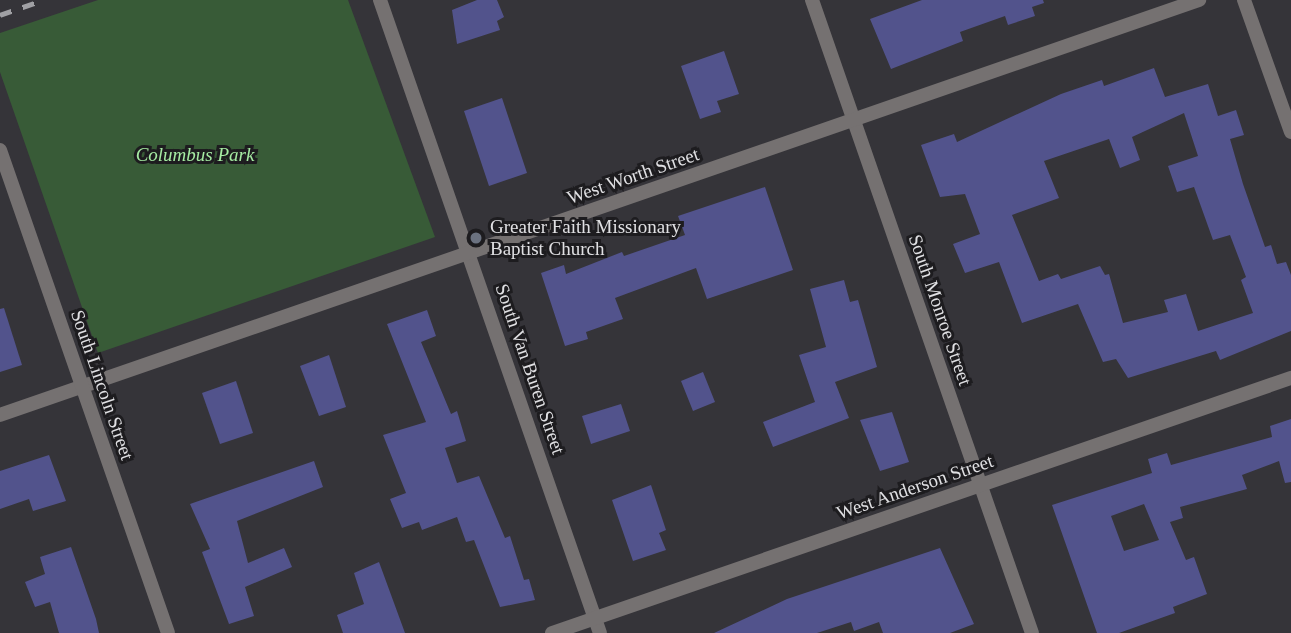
<!DOCTYPE html>
<html>
<head>
<meta charset="utf-8">
<style>
	body { margin:0 }
	#map { position:relative; width:1291px; height:633px; overflow:hidden; background:#353439; font-family:"Times New Roman",serif }
	div>[style] { position:absolute }
	[style*='--x'] { left:calc(var(--x)*1px); top:calc(var(--y)*1px); width:calc(var(--w)*1px); rotate:calc(var(--a)*1deg) }
	.green>* { inset:0; background:#385b37 }
	.building>* { inset:0; background:#52538c }
	.minor>* { height:14px; margin:-7px; padding:0 7px; transform-origin:7px; border-radius:7px; background:#757171 }
	.tertiary>* { height:14px; margin:-7px; padding:0 7px; transform-origin:7px; border-radius:7px; background:#757171 }
	.rail>* { height:5px; margin-top:-2.5px; transform-origin:0; background:repeating-linear-gradient(90deg,#a0a0a4 0 12px,transparent 0 24px) }
	.dots>* { width:19px; height:19px; translate:-50% -50%; box-sizing:border-box; border:4px solid #1d1c1f; border-radius:50% }
	span { translate:-50% -50%; white-space:nowrap; text-align:center; line-height:1.15; -webkit-text-stroke:6px #1d1c1f; paint-order:stroke }
	.park-label { font-size:19px; color:#a5eba2; font-style:italic }
	.street-label { font-size:19px; color:#e0e0e3 }
	.poi-label { font-size:19px; color:#e0e0e3 }
	.left { translate:0 -50%; text-align:left }
</style>
</head>
<body>
<div id="map">
	<div class="green">
		<div style="clip-path:polygon(98px 0,348px 0,435px 237px,98px 353px,0 72px,0 33px)"></div>
	</div>
	<div class="building">
		<div style="clip-path:polygon(477px 0,497px 0,504px 17px,497px 21px,500px 30px,457px 44px,452px 10px)"></div>
		<div style="clip-path:polygon(922px 0,1043px 0,1044px 3px,1032px 7px,1035px 16px,1008px 25px,1005px 16px,960px 32px,963px 41px,891px 69px,870px 19px)"></div>
		<div style="clip-path:polygon(724px 51px,739px 94px,717px 101px,721px 112px,700px 119px,681px 66px)"></div>
		<div style="clip-path:polygon(evenodd,1154px 68px,1165px 97px,1208px 84px,1218px 116px,1236px 110px,1244px 135px,1230px 139px,1243px 184px,1265px 247px,1271px 245px,1277px 264px,1286px 262px,1291px 275px,1291px 331px,1220px 360px,1216px 351px,1128px 378px,1116px 359px,1103px 362px,1078px 304px,1022px 323px,999px 262px,965px 273px,953px 244px,980px 234px,965px 194px,940px 197px,921px 145px,954px 134px,957px 142px,1061px 94px,1102px 80px,1104px 86px,1154px 68px,1184px 113px,1198px 156px,1168px 166px,1177px 192px,1194px 187px,1213px 240px,1230px 235px,1246px 277px,1241px 280px,1253px 313px,1198px 331px,1186px 294px,1164px 300px,1168px 312px,1123px 323px,1109px 274px,1105px 275px,1100px 266px,1061px 279px,1058px 274px,1039px 281px,1012px 215px,1059px 198px,1044px 161px,1109px 139px,1120px 168px,1140px 160px,1132px 137px,1184px 113px)"></div>
		<div style="clip-path:polygon(502px 98px,527px 173px,489px 186px,464px 111px)"></div>
		<div style="clip-path:polygon(765px 187px,793px 270px,707px 299px,696px 268px,615px 298px,623px 319px,586px 332px,588px 339px,565px 346px,541px 273px,564px 265px,566px 274px,622px 252px,624px 256px,685px 235px,678px 216px)"></div>
		<div style="clip-path:polygon(844px 280px,850px 302px,858px 300px,877px 367px,835px 382px,849px 418px,773px 447px,763px 422px,815px 402px,799px 355px,826px 347px,810px 289px)"></div>
		<div style="clip-path:polygon(4px 308px,22px 365px,0 372px,0 309px)"></div>
		<div style="clip-path:polygon(427px 310px,436px 336px,421px 342px,451px 414px,457px 411px,466px 441px,445px 448px,457px 483px,479px 476px,505px 538px,510px 536px,524px 580px,529px 579px,535px 600px,500px 607px,474px 540px,466px 542px,457px 517px,422px 530px,419px 522px,402px 528px,390px 499px,406px 493px,383px 435px,426px 422px,387px 324px)"></div>
		<div style="clip-path:polygon(329px 355px,346px 407px,319px 416px,300px 366px)"></div>
		<div style="clip-path:polygon(703px 372px,715px 402px,693px 411px,681px 381px)"></div>
		<div style="clip-path:polygon(236px 381px,253px 433px,220px 444px,202px 393px)"></div>
		<div style="clip-path:polygon(621px 404px,630px 431px,591px 444px,582px 416px)"></div>
		<div style="clip-path:polygon(892px 412px,909px 462px,880px 471px,860px 420px)"></div>
		<div style="clip-path:polygon(evenodd,1291px 419px,1291px 482px,1285px 483px,1279px 461px,1242px 475px,1247px 489px,1180px 507px,1183px 518px,1170px 522px,1186px 560px,1194px 557px,1207px 594px,1173px 607px,1175px 613px,1119px 633px,1097px 633px,1052px 505px,1152px 473px,1148px 459px,1167px 453px,1171px 465px,1272px 437px,1270px 426px,1291px 419px,1144px 504px,1159px 540px,1124px 551px,1111px 516px,1144px 504px)"></div>
		<div style="clip-path:polygon(49px 455px,66px 501px,33px 511px,29px 499px,0 509px,0 471px)"></div>
		<div style="clip-path:polygon(314px 461px,323px 487px,237px 521px,248px 563px,284px 548px,292px 567px,245px 587px,254px 616px,229px 624px,202px 552px,210px 549px,190px 504px)"></div>
		<div style="clip-path:polygon(651px 485px,666px 530px,659px 533px,666px 550px,633px 561px,612px 500px)"></div>
		<div style="clip-path:polygon(71px 547px,96px 619px,99px 633px,59px 633px,50px 602px,35px 607px,25px 582px,45px 574px,40px 557px)"></div>
		<div style="clip-path:polygon(940px 548px,974px 624px,950px 633px,883px 633px,879px 622px,854px 631px,851px 622px,817px 633px,714px 633px,787px 599px)"></div>
		<div style="clip-path:polygon(379px 562px,405px 633px,343px 633px,337px 615px,364px 604px,354px 573px)"></div>
	</div>
	<div class="minor">
		<div style="--x:380;--y:0;--w:670;--a:70.84"></div>
		<div style="--x:812;--y:0;--w:670;--a:70.84"></div>
		<div style="--x:1244;--y:0;--w:140;--a:70.4"></div>
		<div style="--x:0;--y:415;--w:1269;--a:-19.09"></div>
		<div style="--x:552;--y:633;--w:782;--a:-19.04"></div>
	</div>
	<div class="tertiary">
		<div style="--x:0;--y:150;--w:511;--a:70.82"></div>
	</div>
	<div class="rail">
		<div style="--x:0;--y:15;--w:46;--a:-19.2"></div>
	</div>
	<div class="dots">
		<div style="left:476px;top:238px;background:#6b7280"></div>
	</div>
	<div class="park-label">
		<span style="left:195px;top:155px">Columbus Park</span>
	</div>
	<div class="street-label">
		<span style="left:633px;top:176px;rotate:-19deg">West Worth Street</span>
		<span style="left:940px;top:310px;rotate:71deg">South Monroe Street</span>
		<span style="left:530px;top:369px;rotate:71deg">South Van Buren Street</span>
		<span style="left:102px;top:385px;rotate:71deg">South Lincoln Street</span>
		<span style="left:915px;top:487px;rotate:-19deg">West Anderson Street</span>
	</div>
	<div class="poi-label">
		<span class="left" style="left:490px;top:238px">Greater Faith Missionary<br>Baptist Church</span>
	</div>
</div>
</body>
</html>
